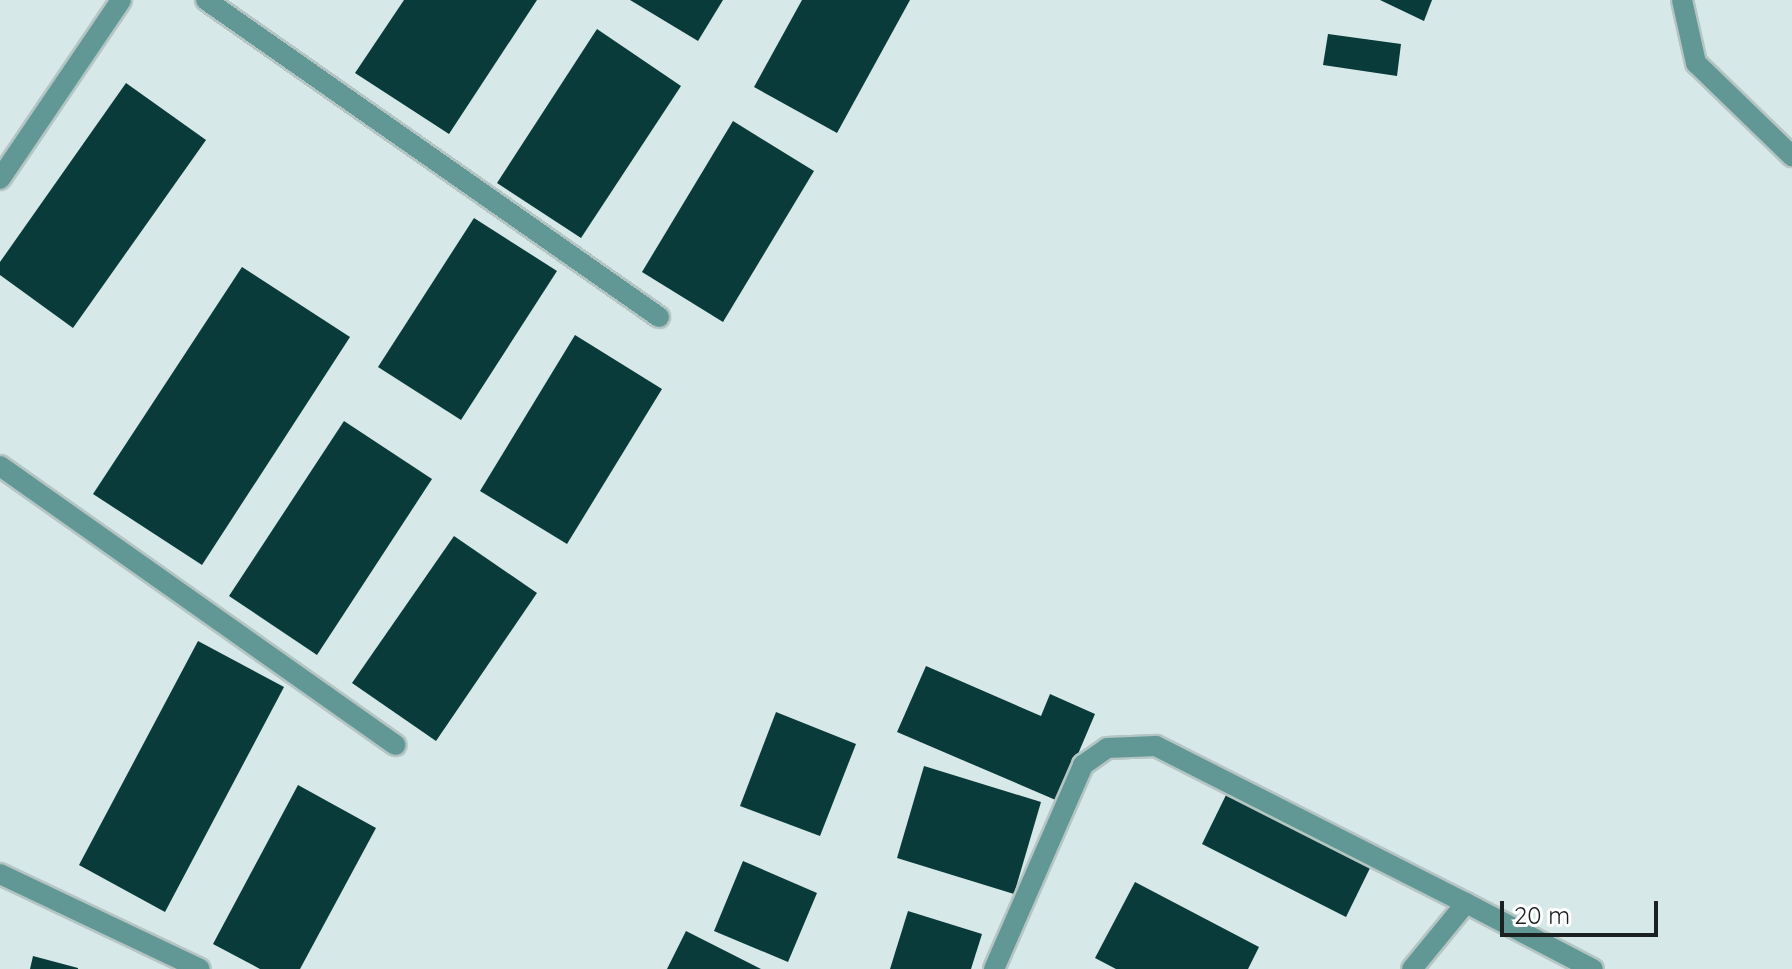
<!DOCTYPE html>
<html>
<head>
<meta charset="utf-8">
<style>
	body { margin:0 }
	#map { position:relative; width:1792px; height:969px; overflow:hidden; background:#d6e9e8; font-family:Quicksand,sans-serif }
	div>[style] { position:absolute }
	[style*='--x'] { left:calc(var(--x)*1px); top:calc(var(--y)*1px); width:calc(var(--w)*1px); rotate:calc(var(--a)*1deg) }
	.building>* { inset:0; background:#083b3a }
	.roads { filter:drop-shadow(2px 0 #b4c5c4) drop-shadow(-2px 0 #b4c5c4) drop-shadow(0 2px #b4c5c4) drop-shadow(0 -2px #b4c5c4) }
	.minor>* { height:20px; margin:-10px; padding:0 10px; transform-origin:10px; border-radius:10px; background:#619794 }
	span { translate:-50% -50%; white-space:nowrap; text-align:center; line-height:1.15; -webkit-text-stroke:8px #fff; paint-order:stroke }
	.scale { position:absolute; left:1500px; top:901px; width:158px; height:36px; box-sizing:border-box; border:4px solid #1a2120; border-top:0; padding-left:10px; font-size:24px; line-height:28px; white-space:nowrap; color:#1a2120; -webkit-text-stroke:6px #fff; paint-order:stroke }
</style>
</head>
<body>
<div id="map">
	<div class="building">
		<div style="clip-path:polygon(404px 0,537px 0,449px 134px,355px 73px)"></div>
		<div style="clip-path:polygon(630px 0,723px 0,698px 41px)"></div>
		<div style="clip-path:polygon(802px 0,910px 0,837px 133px,754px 87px)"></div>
		<div style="clip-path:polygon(1380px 0,1432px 0,1424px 21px)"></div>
		<div style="clip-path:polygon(597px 29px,681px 86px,581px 238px,497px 183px)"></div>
		<div style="clip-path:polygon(1328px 34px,1401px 44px,1397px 76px,1323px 65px)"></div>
		<div style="clip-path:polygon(126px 83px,206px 140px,73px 328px,0 275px,0 262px)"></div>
		<div style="clip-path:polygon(733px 121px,814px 171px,723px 322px,642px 272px)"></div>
		<div style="clip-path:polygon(474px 218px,557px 271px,461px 420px,378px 367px)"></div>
		<div style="clip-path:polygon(242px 267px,350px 337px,202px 565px,93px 494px)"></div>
		<div style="clip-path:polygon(575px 335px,662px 389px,567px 544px,480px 491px)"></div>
		<div style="clip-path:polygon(344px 421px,432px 479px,317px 655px,229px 596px)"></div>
		<div style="clip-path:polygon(454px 536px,537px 593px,436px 741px,352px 683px)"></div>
		<div style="clip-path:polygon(198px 641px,284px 687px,165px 912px,79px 865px)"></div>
		<div style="clip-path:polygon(926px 666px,1041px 716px,1050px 694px,1095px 714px,1058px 801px,897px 732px)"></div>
		<div style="clip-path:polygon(776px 712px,856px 744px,820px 836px,740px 806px)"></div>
		<div style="clip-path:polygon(924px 766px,1041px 802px,1014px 894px,897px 858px)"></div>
		<div style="clip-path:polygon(298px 785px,376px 828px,300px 969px,260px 969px,213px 944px)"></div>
		<div style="clip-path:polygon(1227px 793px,1371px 866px,1346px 917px,1202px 844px)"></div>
		<div style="clip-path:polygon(743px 861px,817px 893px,788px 962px,714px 931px)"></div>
		<div style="clip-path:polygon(1135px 882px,1259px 947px,1248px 969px,1116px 969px,1095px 958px)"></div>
		<div style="clip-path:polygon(908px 911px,982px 934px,971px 969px,890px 969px)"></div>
		<div style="clip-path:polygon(686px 931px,761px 969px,667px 969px)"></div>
		<div style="clip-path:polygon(33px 956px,78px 968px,78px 969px,30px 969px)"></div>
	</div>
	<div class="roads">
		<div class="minor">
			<div style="--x:206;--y:0;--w:553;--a:34.98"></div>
			<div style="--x:1682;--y:0;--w:65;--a:77.5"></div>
			<div style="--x:1696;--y:63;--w:134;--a:44.1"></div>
			<div style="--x:0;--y:179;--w:216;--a:-55.9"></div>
			<div style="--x:0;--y:466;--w:484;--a:35.2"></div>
			<div style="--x:0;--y:874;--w:221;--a:25.4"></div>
			<div style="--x:994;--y:969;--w:223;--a:-66.4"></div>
			<div style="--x:1083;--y:765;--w:29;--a:-35"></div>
			<div style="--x:1107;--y:748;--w:49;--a:-2.3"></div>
			<div style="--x:1156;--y:746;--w:347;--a:26.9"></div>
			<div style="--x:1412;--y:969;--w:85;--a:-50.7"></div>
			<div style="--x:1466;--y:903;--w:143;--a:27.5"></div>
		</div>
	</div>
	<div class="scale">20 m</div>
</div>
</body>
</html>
